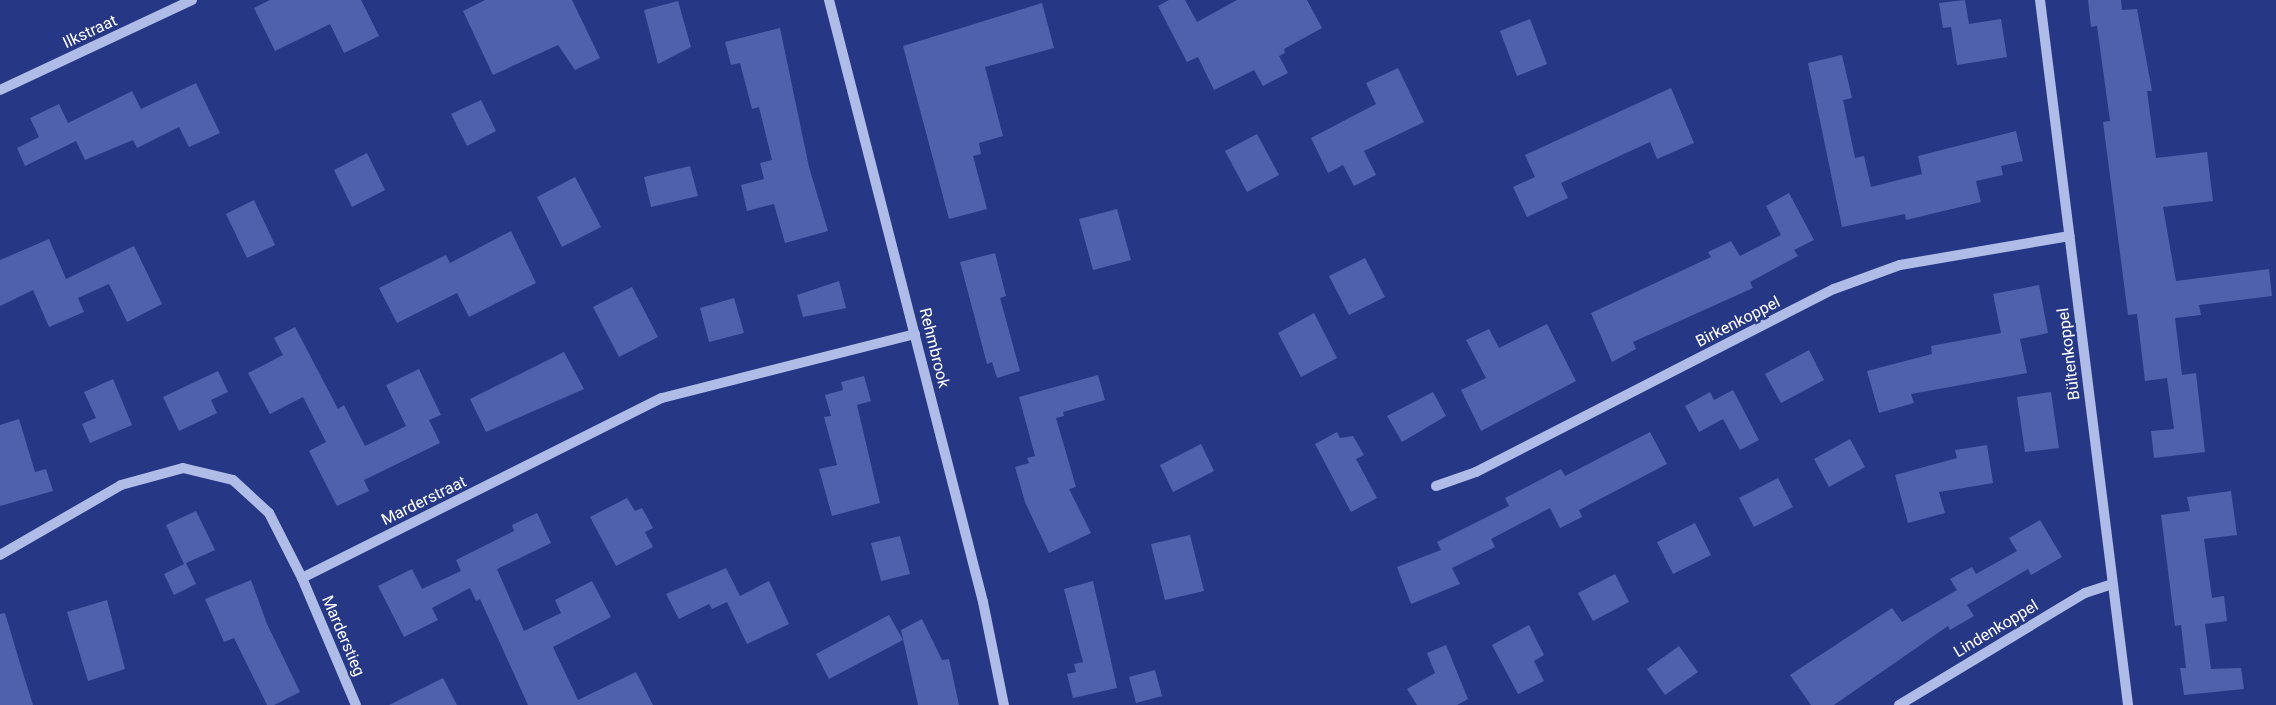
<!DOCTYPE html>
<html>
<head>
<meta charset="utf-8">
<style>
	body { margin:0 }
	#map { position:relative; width:2276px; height:705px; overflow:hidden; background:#263885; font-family:Roboto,sans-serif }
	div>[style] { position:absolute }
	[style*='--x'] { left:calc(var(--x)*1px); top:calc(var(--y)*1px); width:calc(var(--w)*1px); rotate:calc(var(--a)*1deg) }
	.building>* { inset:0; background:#4f61ac }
	.minor>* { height:10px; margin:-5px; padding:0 5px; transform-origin:5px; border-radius:5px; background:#b0bce8 }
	span { translate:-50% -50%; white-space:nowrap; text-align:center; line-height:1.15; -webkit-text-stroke:4.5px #263885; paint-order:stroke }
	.street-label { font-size:16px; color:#fff }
</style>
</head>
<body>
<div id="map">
	<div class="building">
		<div style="clip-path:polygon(270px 0,361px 0,379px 36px,344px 53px,330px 24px,275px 51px,254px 8px)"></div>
		<div style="clip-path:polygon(485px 0,572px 0,600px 58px,575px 70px,558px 45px,493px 75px,463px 11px)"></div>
		<div style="clip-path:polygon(1169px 0,1185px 0,1197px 22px,1237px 0,1307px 0,1322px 28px,1284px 49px,1285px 53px,1279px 56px,1288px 73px,1263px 86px,1254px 70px,1214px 90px,1198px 57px,1187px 62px,1158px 6px)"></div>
		<div style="clip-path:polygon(1965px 0,1969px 24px,2001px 19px,2007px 57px,1957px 65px,1951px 27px,1943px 28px,1939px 3px)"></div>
		<div style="clip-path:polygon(2088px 0,2121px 0,2122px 10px,2137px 9px,2152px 91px,2147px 91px,2156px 158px,2207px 152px,2213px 201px,2163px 207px,2176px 281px,2269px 269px,2272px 296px,2199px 305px,2201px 315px,2175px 318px,2182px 375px,2196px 373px,2205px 452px,2154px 458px,2151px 431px,2174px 429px,2167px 378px,2145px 381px,2137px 314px,2128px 315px,2103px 122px,2110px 121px,2097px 26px,2091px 27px)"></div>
		<div style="clip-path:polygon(678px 1px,691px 47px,658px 64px,644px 10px)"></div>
		<div style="clip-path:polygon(1042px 3px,1054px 48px,985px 67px,1003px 136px,979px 143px,981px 154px,973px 156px,987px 209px,949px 219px,903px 46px)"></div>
		<div style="clip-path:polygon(1530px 19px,1547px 64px,1517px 76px,1500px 31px)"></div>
		<div style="clip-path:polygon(780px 28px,809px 167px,828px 231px,785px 243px,774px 204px,747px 211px,741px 185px,764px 179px,760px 163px,772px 160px,759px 107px,752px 109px,740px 63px,731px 65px,725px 42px)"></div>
		<div style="clip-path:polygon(1842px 55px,1852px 98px,1843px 100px,1855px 158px,1864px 156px,1871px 187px,1922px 174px,1918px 156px,2016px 131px,2023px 161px,2001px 166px,2003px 175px,1976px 181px,1981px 202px,1906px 220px,1905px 214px,1842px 227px,1808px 63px)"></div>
		<div style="clip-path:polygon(1398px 68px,1424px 122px,1364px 151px,1376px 175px,1354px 186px,1343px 165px,1328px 173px,1311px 138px,1376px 104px,1366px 83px)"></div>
		<div style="clip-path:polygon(196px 83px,220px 133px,189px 147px,179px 127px,137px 148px,133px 140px,85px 160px,76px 141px,25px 166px,17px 148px,39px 137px,30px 118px,59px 104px,68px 123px,132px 91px,141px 109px)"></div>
		<div style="clip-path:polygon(1671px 88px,1694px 143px,1657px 159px,1650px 142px,1561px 183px,1568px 198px,1527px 217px,1513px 187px,1535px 177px,1525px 155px)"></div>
		<div style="clip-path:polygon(481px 100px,496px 131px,467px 146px,451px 114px)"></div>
		<div style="clip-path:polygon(1257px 134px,1279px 175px,1247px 192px,1225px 151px)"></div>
		<div style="clip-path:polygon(367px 153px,385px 190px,352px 207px,334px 170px)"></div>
		<div style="clip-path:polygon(690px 166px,698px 196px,651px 207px,644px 177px)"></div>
		<div style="clip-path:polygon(575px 177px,601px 227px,562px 247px,537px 197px)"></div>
		<div style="clip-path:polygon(1789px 193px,1814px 240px,1794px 250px,1798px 256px,1750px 282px,1753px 288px,1633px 342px,1636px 349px,1612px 362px,1591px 313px,1711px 257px,1708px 252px,1731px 241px,1740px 256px,1781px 235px,1766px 206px)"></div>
		<div style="clip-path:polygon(254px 200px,275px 245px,247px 258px,226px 214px)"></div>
		<div style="clip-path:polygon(1117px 209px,1131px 260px,1093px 270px,1079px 219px)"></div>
		<div style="clip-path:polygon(511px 231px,536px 283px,469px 317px,457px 293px,397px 323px,379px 288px,446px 255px,450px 263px)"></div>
		<div style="clip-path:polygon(49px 239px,66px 279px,134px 246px,162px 304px,127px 322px,109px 284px,78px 298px,84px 312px,49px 327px,33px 290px,0 306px,0 260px)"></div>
		<div style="clip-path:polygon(995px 253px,1006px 296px,1000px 298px,1020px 371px,997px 378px,992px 362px,987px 364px,960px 262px)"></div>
		<div style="clip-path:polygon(1365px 258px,1385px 297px,1349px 315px,1329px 276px)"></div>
		<div style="clip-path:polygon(839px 281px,846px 308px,803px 317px,797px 295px)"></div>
		<div style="clip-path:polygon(2039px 285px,2048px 333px,2020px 339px,2027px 373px,1911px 394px,1914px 403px,1879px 413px,1867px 371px,1932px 354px,1931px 346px,2001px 333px,1993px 294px)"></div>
		<div style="clip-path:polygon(632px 287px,658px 337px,619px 357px,593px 307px)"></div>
		<div style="clip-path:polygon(734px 298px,744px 333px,709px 342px,700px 308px)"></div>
		<div style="clip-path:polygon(1314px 313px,1337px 358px,1301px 377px,1278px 333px)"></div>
		<div style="clip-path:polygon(1547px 324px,1576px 381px,1481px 431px,1461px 390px,1486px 378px,1466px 340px,1489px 329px,1499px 348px)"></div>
		<div style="clip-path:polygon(295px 327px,338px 409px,344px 405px,365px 446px,406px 426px,386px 385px,419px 369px,441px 415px,429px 420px,440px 443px,364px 480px,369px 491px,337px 506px,309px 451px,326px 442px,303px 397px,270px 414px,248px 373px,283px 355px,274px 338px)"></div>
		<div style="clip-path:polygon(1809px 350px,1824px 380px,1781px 403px,1765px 374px)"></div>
		<div style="clip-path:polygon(564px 352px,584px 389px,486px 432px,470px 399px)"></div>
		<div style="clip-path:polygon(218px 371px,228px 392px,211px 400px,217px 413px,179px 431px,163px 397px)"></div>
		<div style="clip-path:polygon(1098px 375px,1105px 400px,1063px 412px,1064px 416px,1056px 418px,1076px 487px,1069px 489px,1091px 533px,1049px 553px,1025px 502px,1015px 467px,1029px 463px,1027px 458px,1035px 456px,1019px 397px)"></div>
		<div style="clip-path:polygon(864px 376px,871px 401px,857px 405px,880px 503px,832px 516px,819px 469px,837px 465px,824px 417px,831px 416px,825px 395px,843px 390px,841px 382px)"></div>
		<div style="clip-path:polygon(113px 379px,132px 425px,90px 443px,82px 424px,96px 418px,84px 392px)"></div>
		<div style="clip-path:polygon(1733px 390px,1759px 440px,1740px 450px,1723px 419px,1699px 432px,1685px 406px,1710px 392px,1714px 400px)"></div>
		<div style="clip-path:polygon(1433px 392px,1446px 416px,1402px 442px,1387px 416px)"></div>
		<div style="clip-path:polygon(2051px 392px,2059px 448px,2025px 452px,2017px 397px)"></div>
		<div style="clip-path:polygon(19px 419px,35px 472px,46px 469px,53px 491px,0 506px,0 425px)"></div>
		<div style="clip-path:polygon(1337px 432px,1340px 438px,1353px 436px,1364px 455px,1356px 459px,1377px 498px,1351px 512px,1315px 444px)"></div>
		<div style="clip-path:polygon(1650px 432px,1667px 464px,1579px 510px,1582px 517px,1560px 528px,1550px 508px,1491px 539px,1495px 547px,1452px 568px,1460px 584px,1411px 604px,1397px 567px,1441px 550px,1437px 542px,1509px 506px,1505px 498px,1561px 469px,1565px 476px)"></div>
		<div style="clip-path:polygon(1850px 439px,1865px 467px,1829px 487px,1814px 459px)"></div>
		<div style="clip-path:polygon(1201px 444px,1214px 471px,1173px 492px,1160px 465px)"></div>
		<div style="clip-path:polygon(1987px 445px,1993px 483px,1939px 492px,1945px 513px,1908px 523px,1895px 475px,1957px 458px,1955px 450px)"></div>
		<div style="clip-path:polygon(1778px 478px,1793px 507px,1754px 527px,1739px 498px)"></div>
		<div style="clip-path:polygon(2231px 491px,2237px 535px,2204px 539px,2212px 598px,2224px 596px,2227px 621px,2205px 624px,2211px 669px,2241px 668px,2244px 689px,2184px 695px,2180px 668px,2186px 668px,2181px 625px,2175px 626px,2161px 515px,2190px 511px,2187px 497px)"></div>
		<div style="clip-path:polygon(627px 498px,635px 511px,642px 508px,653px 528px,645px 532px,653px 547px,616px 566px,590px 517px)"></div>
		<div style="clip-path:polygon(196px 511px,215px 550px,186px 563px,196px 584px,174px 595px,164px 574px,184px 564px,166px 525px)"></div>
		<div style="clip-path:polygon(537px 513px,551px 543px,497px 569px,524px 631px,561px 613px,555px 600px,592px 581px,611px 617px,553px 647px,578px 700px,636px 672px,653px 705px,528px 705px,480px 599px,476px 601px,470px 588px,432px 608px,438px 620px,404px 637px,378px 586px,412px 569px,422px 589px,461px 571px,456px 560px,514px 531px,512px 525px)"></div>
		<div style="clip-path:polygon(2040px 520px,2062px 557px,2031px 575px,2028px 569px,1967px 605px,1974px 616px,1950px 630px,1948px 626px,1834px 705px,1811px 705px,1790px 675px,1892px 608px,1902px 622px,1957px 590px,1950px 579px,1972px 567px,1976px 574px,2017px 551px,2009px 538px)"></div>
		<div style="clip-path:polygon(1695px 523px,1711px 555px,1673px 574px,1657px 542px)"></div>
		<div style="clip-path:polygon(1190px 535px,1204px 591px,1165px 600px,1151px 544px)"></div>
		<div style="clip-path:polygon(900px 536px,910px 574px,881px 581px,871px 543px)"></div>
		<div style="clip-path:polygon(726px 568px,740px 596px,769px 581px,789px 624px,747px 644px,727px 602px,712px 609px,709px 604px,679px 619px,666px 594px)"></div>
		<div style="clip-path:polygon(1615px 574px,1629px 602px,1593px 621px,1578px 593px)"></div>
		<div style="clip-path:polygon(251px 580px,267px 624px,300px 692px,274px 705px,267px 705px,234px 638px,224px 642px,205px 599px)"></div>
		<div style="clip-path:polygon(1093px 581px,1117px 688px,1073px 698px,1067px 674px,1076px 672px,1074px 664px,1083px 662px,1064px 589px)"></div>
		<div style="clip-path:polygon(107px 600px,125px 669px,88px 681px,67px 612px)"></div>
		<div style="clip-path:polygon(5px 613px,22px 670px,33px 705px,0 705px,0 614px)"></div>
		<div style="clip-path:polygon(889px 615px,903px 640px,829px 679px,816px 654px)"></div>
		<div style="clip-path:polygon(922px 619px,942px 660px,949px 659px,959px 705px,918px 705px,901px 630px)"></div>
		<div style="clip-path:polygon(1529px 625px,1544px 655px,1534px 661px,1544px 681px,1518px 694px,1492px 645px)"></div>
		<div style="clip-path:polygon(1446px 645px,1468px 699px,1457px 705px,1417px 705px,1407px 689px,1435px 673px,1427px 653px)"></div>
		<div style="clip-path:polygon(1679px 646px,1698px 672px,1665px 695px,1647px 669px)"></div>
		<div style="clip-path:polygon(1155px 670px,1162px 696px,1136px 703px,1129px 677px)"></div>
		<div style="clip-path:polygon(443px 678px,457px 705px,389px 705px)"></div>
	</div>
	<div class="minor">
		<div style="--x:829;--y:0;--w:621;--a:75.65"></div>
		<div style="--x:983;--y:602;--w:105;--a:78.5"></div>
		<div style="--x:2040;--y:0;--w:710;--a:82.88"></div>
		<div style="--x:0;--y:90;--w:212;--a:-25.1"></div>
		<div style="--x:1436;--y:486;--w:42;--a:-19.3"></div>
		<div style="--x:1476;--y:472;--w:402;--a:-27.1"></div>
		<div style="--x:1834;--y:289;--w:70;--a:-20"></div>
		<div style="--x:1900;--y:265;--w:172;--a:-9.7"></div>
		<div style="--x:0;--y:555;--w:140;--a:-30"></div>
		<div style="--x:121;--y:485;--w:64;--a:-15.3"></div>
		<div style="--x:183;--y:468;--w:51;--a:13.5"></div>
		<div style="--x:233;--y:480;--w:49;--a:42.5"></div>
		<div style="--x:269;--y:513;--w:73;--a:63.1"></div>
		<div style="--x:302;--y:578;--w:402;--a:-26.6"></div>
		<div style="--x:662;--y:398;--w:261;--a:-14.2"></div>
		<div style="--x:302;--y:578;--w:138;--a:67"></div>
		<div style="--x:1899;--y:705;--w:217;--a:-31.1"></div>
		<div style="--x:2085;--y:593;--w:28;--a:-18"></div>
	</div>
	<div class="street-label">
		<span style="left:90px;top:32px;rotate:-25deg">Ilkstraat</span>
		<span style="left:1738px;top:322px;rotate:-27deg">Birkenkoppel</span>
		<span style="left:934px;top:348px;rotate:76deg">Rehmbrook</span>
		<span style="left:2069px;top:354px;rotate:-97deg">Bültenkoppel</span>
		<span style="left:424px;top:501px;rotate:-26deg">Marderstraat</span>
		<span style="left:1996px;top:629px;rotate:-31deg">Lindenkoppel</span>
		<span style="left:343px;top:636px;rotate:67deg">Marderstieg</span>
	</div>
</div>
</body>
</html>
